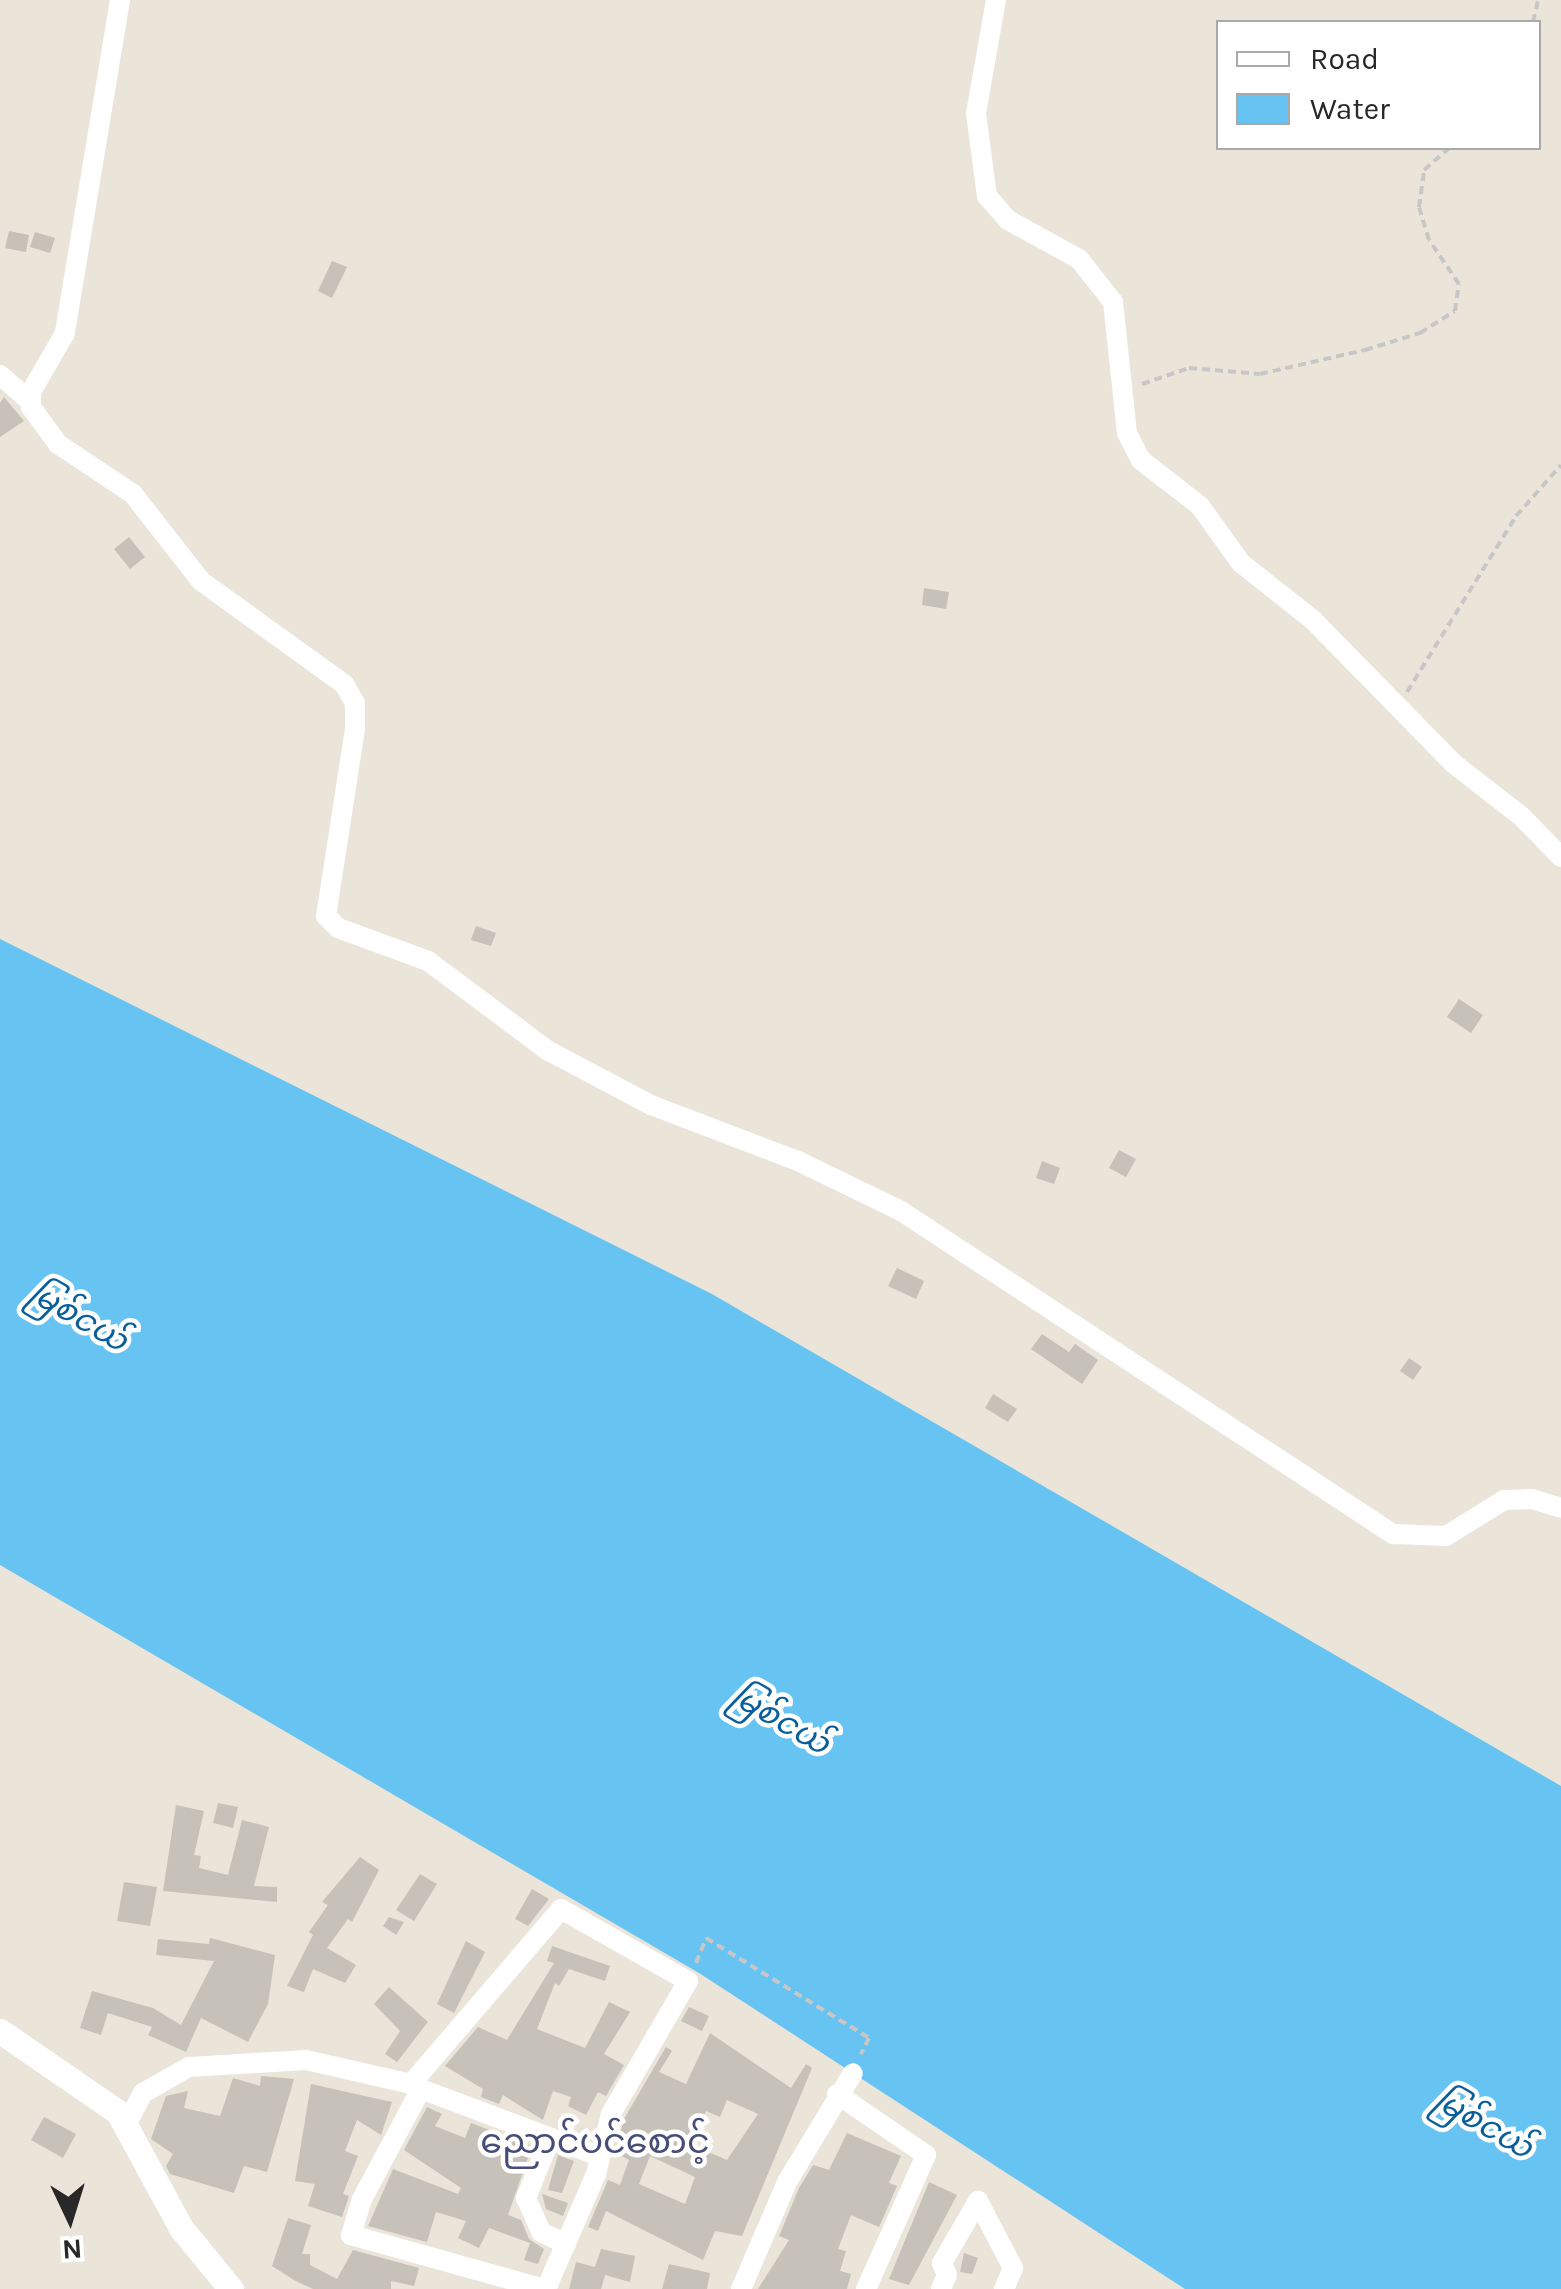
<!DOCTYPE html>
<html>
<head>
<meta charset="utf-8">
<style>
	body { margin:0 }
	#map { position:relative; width:1561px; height:2289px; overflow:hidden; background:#ebe4d9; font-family:Karla,"Noto Sans Myanmar",sans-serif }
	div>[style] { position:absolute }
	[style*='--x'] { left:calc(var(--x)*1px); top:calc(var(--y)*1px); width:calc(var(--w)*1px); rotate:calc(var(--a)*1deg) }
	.water>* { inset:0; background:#67c4f2 }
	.building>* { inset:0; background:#c6c1b9 }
	.path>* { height:4px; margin-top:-2px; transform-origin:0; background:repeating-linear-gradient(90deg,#c7c7c7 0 8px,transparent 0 13px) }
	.minor>* { height:20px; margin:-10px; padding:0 10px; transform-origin:10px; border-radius:10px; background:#fff }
	.tertiary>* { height:25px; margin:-12.5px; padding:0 12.5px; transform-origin:12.5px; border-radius:12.5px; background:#fff }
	span { translate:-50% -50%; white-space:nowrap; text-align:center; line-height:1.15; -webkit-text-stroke:9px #fff; paint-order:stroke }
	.water-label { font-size:32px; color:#095f9b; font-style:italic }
	.quarter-label { font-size:35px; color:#474d79 }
	.legend { position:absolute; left:1216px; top:20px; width:325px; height:130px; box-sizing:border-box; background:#fff; border:2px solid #a9a9a9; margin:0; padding:12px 18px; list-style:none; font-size:30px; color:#282828 }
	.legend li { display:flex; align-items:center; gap:20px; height:50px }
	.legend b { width:50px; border:2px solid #a9a9a9 }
	.north { position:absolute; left:20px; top:2169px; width:100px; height:100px; -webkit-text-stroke:8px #fff; paint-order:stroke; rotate:176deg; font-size:28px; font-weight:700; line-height:40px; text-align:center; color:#282828 }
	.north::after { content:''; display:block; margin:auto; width:35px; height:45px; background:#282828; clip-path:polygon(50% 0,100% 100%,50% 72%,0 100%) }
</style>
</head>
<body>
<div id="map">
	<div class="water">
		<div style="clip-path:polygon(0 939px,712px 1294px,1561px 1786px,1561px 2289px,1185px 2289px,699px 1973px,0 1565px)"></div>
	</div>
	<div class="building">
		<div style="clip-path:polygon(9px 231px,29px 235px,26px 252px,5px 248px)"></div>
		<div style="clip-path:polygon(35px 232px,55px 238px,50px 253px,30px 247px)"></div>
		<div style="clip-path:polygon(332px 261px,347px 267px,332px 298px,318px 291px)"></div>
		<div style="clip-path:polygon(4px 397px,24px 421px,0 437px,0 403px)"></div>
		<div style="clip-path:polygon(129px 537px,145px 557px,130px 569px,114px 549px)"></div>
		<div style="clip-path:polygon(924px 588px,949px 592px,946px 609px,922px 605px)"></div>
		<div style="clip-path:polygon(476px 926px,496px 933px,491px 946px,471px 940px)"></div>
		<div style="clip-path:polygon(1459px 999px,1483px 1015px,1471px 1033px,1447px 1017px)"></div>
		<div style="clip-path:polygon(1119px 1150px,1136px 1159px,1126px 1177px,1109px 1168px)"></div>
		<div style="clip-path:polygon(1042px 1161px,1060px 1168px,1054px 1184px,1036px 1178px)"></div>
		<div style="clip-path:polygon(897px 1268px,924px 1281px,916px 1299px,888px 1286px)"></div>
		<div style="clip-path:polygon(1042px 1334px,1069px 1352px,1075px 1344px,1098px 1360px,1082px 1384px,1031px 1349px)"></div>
		<div style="clip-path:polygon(1409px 1358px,1422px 1367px,1413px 1380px,1400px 1371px)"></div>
		<div style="clip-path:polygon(993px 1394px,1017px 1409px,1008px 1422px,985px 1408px)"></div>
		<div style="clip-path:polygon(218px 1803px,238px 1807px,233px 1828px,213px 1823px)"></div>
		<div style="clip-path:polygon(176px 1805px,204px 1811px,194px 1855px,201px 1856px,199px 1868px,228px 1875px,242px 1820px,269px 1827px,254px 1886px,277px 1887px,277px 1902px,163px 1891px)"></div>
		<div style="clip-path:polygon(360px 1857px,379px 1870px,352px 1922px,348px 1919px,327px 1948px,356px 1965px,345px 1983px,313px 1969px,304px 1992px,287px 1986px,313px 1935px,309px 1932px,328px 1905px,322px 1902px)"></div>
		<div style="clip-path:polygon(420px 1874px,437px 1884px,414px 1921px,396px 1910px)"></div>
		<div style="clip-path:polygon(124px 1882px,157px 1887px,150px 1926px,117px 1921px)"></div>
		<div style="clip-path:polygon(532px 1889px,549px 1899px,528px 1926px,515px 1919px)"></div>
		<div style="clip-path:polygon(389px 1917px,404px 1922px,396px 1935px,383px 1926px)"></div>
		<div style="clip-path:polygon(210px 1938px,275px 1955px,268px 2004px,248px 2042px,201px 2018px,186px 2052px,148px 2035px,152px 2027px,108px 2013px,101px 2035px,80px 2028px,92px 1991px,153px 2008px,181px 2025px,214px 1961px,156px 1955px,158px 1939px,209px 1944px)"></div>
		<div style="clip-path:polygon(466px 1941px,485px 1952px,454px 2013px,437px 2004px)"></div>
		<div style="clip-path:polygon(552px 1946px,610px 1966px,605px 1981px,569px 1969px,559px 1986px,555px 1983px,537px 2029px,585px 2048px,609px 2002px,630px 2012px,604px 2054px,624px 2065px,606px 2096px,598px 2092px,586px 2115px,568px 2106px,571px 2097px,553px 2091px,543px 2120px,503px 2095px,499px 2104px,481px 2097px,483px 2089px,445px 2066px,478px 2027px,507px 2040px,554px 1963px,547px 1961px)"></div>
		<div style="clip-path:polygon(389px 1987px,428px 2022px,397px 2062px,385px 2054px,400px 2031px,374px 2004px)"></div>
		<div style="clip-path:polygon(689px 2007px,709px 2016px,702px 2031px,681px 2021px)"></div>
		<div style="clip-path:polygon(evenodd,710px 2033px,791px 2088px,806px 2064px,812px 2068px,742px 2236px,715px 2231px,703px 2260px,606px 2211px,598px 2231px,588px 2227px,608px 2180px,620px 2185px,629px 2160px,618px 2154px,626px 2141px,619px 2138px,624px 2119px,666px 2047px,672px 2051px,659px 2072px,686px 2084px,710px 2033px,727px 2100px,758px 2114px,727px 2160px,690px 2144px,706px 2111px,720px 2117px,727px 2100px,710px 2033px,650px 2156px,695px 2177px,685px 2204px,639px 2184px,650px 2156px)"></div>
		<div style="clip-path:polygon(261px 2076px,294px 2079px,267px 2172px,244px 2166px,234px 2193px,170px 2174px,166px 2166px,173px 2154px,151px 2139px,166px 2096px,188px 2091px,184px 2108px,220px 2116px,233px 2078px,260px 2086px)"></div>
		<div style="clip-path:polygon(311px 2084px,392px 2102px,381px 2135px,357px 2120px,345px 2151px,358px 2156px,343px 2194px,349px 2196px,342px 2217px,308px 2206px,315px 2184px,295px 2181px)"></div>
		<div style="clip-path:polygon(427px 2107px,442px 2114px,435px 2126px,465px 2138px,471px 2123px,532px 2146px,508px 2215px,521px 2220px,529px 2239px,544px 2249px,538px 2264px,524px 2260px,530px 2243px,489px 2228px,479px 2248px,458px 2238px,466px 2221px,436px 2212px,427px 2242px,368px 2226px,393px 2169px,458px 2194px,461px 2188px,404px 2150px)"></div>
		<div style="clip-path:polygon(44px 2117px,76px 2134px,63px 2158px,31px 2140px)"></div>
		<div style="clip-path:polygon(847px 2133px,901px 2156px,889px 2183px,897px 2186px,879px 2227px,851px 2215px,838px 2249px,846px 2251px,840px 2271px,851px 2274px,847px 2289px,758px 2289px,789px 2240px,779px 2236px,799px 2188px,813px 2165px,829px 2170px)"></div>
		<div style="clip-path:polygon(558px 2155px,574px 2161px,562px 2193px,548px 2190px)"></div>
		<div style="clip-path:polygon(929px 2182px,957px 2195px,909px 2285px,889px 2279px)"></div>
		<div style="clip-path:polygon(542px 2194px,568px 2203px,563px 2216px,546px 2209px)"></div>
		<div style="clip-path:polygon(288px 2218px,311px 2225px,302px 2254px,310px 2254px,310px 2265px,337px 2279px,353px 2250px,419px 2268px,414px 2286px,391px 2281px,391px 2289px,313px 2289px,294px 2280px,272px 2266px)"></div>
		<div style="clip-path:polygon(601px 2249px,635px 2256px,630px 2282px,605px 2275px,601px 2289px,569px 2289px,576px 2262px,595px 2267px)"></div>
		<div style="clip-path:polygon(964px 2253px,978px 2258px,972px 2274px,960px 2272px)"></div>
		<div style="clip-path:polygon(669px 2264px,710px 2273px,707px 2289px,662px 2289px)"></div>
	</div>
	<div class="path">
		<div style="--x:1533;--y:22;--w:23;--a:-77"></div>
		<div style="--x:1142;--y:384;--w:50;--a:-18.8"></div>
		<div style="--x:1189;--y:368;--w:71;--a:4.8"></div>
		<div style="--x:1260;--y:374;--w:108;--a:-12.9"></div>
		<div style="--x:1365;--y:350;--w:58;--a:-17.2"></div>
		<div style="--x:1420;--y:333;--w:41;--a:-32.2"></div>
		<div style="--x:1455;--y:311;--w:27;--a:-82"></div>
		<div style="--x:1459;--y:284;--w:53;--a:-124.3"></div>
		<div style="--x:1429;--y:240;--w:34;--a:-107"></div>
		<div style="--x:1419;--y:207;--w:37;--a:-82"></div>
		<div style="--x:1424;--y:170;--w:33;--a:-41"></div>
		<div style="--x:1407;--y:692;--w:207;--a:-58.2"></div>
		<div style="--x:1516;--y:516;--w:68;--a:-48.6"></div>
		<div style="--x:696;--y:1963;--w:27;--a:-68"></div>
		<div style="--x:706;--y:1938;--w:191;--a:31.5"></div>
		<div style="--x:869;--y:2038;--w:18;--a:117"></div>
	</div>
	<div class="minor">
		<div style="--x:120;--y:0;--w:338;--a:99.4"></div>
		<div style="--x:65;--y:333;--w:68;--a:120"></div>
		<div style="--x:31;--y:392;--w:15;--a:90"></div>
		<div style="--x:31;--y:407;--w:46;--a:53.9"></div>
		<div style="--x:58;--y:444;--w:90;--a:33.7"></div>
		<div style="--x:133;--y:494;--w:110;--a:52"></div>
		<div style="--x:201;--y:581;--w:176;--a:35.8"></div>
		<div style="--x:344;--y:684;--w:22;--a:60"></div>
		<div style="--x:355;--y:703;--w:26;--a:90"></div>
		<div style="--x:355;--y:729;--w:189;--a:98.8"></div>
		<div style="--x:326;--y:916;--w:17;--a:45"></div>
		<div style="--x:338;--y:928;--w:96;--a:20.1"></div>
		<div style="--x:428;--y:961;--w:149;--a:36.8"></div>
		<div style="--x:547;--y:1050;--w:118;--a:27.9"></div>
		<div style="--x:651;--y:1105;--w:157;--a:20.9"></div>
		<div style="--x:798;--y:1161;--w:114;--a:25.9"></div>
		<div style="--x:901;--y:1211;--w:589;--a:33.29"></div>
		<div style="--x:1393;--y:1534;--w:53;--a:2.2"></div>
		<div style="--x:1446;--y:1536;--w:68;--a:-31.8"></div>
		<div style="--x:1504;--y:1500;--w:28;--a:-2"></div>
		<div style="--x:1532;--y:1499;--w:30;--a:17"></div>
		<div style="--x:996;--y:0;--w:115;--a:100"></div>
		<div style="--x:976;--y:113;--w:84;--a:82.5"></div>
		<div style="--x:987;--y:196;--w:32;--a:49"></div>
		<div style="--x:1008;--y:220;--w:81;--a:28.8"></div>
		<div style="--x:1079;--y:259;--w:55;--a:51.7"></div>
		<div style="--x:1113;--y:302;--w:132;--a:83.9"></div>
		<div style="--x:1127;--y:433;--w:30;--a:63"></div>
		<div style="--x:1141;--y:460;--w:75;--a:37.9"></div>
		<div style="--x:1200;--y:506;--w:70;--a:54.3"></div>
		<div style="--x:1241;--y:563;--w:90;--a:38.3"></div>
		<div style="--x:1312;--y:619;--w:202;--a:45.6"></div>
		<div style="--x:1453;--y:763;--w:88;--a:38"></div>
		<div style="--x:1522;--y:817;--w:56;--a:45.7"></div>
		<div style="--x:0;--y:375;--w:41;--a:41.1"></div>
		<div style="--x:411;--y:2084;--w:230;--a:-49.4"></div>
		<div style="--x:561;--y:1909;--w:146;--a:29.6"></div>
		<div style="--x:688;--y:1981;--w:154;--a:120.1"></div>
		<div style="--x:611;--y:2114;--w:62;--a:104"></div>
		<div style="--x:596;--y:2174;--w:125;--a:113.5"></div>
		<div style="--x:421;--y:2089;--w:188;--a:20.6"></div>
		<div style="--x:837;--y:2094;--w:108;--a:34.4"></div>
		<div style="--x:926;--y:2155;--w:147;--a:114.1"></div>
		<div style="--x:127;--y:2123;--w:34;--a:-62"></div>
		<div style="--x:143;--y:2093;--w:53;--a:-29.5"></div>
		<div style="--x:189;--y:2067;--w:117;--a:-3.4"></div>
		<div style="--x:306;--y:2060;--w:108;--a:12.9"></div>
		<div style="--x:411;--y:2084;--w:11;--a:27"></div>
		<div style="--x:421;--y:2089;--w:125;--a:118.2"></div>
		<div style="--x:362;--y:2199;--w:38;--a:107"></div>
		<div style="--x:351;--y:2235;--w:201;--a:15.6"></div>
		<div style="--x:550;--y:2139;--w:64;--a:112.1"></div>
		<div style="--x:526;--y:2198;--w:37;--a:66"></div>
		<div style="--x:541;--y:2232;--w:28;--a:26"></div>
		<div style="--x:741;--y:2289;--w:116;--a:-66.7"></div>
		<div style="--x:787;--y:2182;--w:127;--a:-58.8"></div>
		<div style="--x:941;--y:2289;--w:15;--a:-67"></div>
		<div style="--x:947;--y:2275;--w:13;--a:-113"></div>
		<div style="--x:942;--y:2263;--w:72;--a:-59.9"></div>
		<div style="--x:978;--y:2201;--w:76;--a:62.4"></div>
		<div style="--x:1013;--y:2268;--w:23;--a:113"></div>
	</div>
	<div class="tertiary">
		<div style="--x:0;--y:2031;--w:143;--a:34.5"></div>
		<div style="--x:118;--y:2112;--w:132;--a:61.5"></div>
		<div style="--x:181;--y:2228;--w:79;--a:50.7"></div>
	</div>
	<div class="water-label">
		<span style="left:78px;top:1317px;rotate:30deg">မြစ်ငယ်</span>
		<span style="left:780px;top:1720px;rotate:30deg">မြစ်ငယ်</span>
		<span style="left:1483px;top:2124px;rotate:30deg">မြစ်ငယ်</span>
	</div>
	<div class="quarter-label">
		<span style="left:595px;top:2142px">ညောင်ပင်စောင့်</span>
	</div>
	<ul class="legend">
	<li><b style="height:12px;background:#fff"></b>Road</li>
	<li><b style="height:28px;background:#67c4f2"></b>Water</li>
	</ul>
	<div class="north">N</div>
</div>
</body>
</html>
